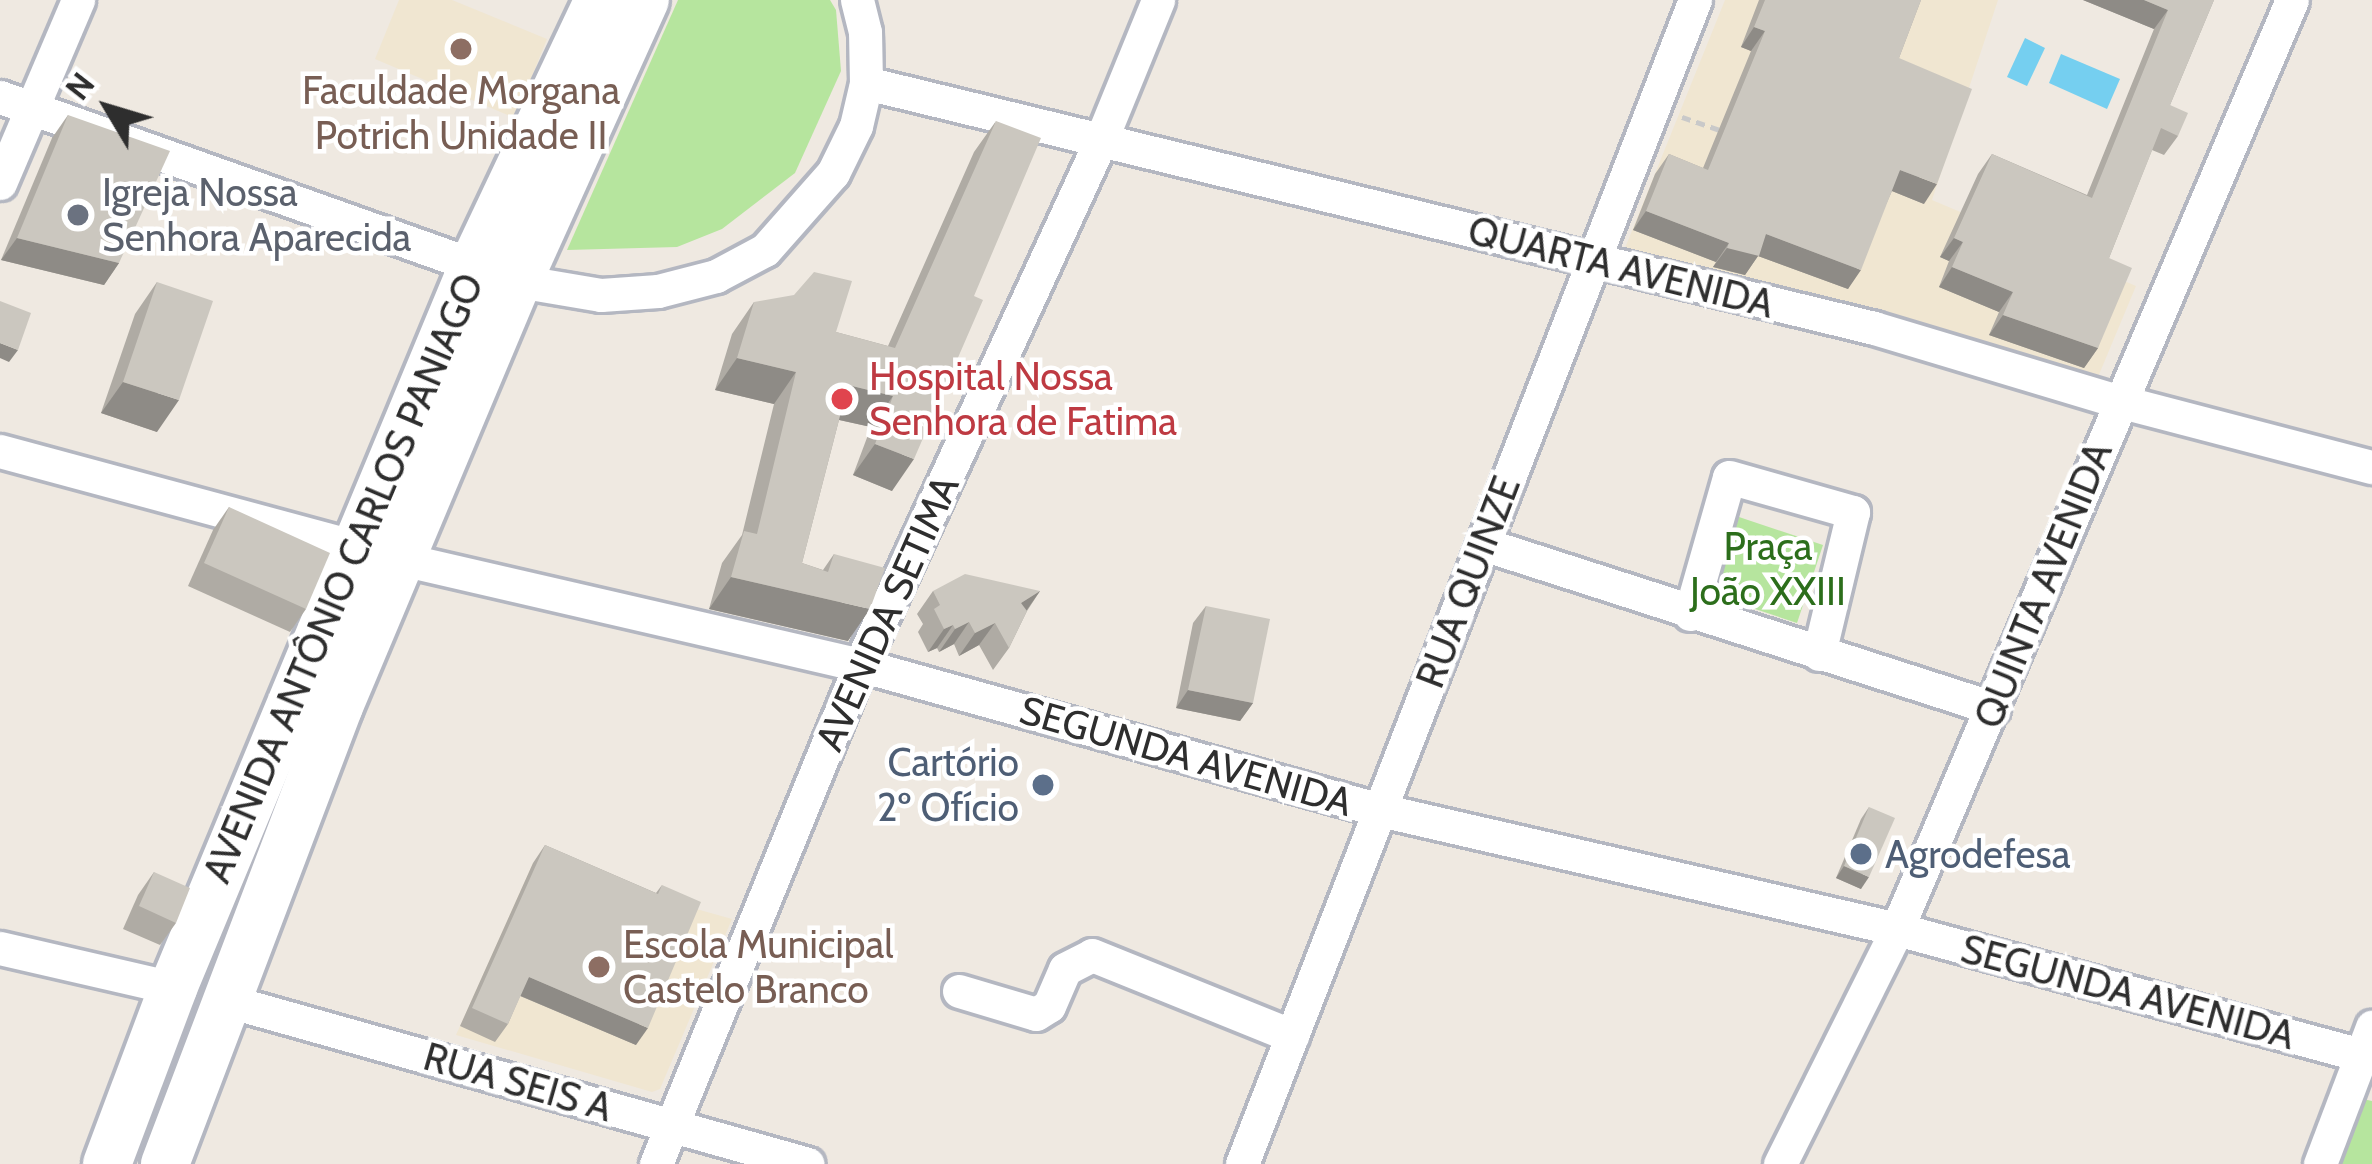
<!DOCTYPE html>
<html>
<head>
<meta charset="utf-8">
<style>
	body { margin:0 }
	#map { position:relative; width:2372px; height:1164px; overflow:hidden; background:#efe9e1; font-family:Cabin,sans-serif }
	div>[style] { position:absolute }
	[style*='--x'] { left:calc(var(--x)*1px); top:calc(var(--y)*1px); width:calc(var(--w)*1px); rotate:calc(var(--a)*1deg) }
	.education>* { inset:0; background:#f0e6d1 }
	.green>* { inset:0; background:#b6e59e }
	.water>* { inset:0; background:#75cff0 }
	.path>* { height:4.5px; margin-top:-2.25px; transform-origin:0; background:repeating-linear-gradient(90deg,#c9c9c9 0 9px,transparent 0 15px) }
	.roads { filter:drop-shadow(3px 0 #b4b7c1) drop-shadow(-3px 0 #b4b7c1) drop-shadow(0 3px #b4b7c1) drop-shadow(0 -3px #b4b7c1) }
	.minor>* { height:33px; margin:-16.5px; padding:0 16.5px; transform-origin:16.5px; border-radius:16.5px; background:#fff }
	.secondary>* { height:48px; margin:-24px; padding:0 24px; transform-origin:24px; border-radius:24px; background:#fff }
	.wall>* { inset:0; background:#afaba4 }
	.shaded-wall>* { inset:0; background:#8e8b86 }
	.building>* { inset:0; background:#cbc7bf }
	.dots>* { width:33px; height:33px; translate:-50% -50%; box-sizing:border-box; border:6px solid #fff; border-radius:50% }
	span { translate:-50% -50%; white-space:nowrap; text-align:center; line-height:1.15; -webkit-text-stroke:9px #fff; paint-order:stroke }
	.education-label { font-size:39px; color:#785e54 }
	.left { translate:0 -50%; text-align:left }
	.worship-label { font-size:39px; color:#5b616d }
	.street-label { font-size:39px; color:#2e2e2e }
	.health-label { font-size:39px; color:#be3a42 }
	.park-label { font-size:39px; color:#2c6e1b }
	.service-label { font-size:39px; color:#4e5e75 }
	.right { translate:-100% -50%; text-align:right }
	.north { position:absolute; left:48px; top:48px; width:120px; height:120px; -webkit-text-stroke:9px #fff; paint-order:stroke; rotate:308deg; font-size:33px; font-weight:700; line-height:48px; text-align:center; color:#2e2e2e }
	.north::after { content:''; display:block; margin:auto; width:42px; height:54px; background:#2e2e2e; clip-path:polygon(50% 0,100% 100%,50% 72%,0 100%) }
</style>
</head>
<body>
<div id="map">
	<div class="education">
		<div style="clip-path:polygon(399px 0,452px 0,547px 39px,515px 118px,375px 59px)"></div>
		<div style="clip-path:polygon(1725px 0,1998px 0,1932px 200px,2136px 286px,2098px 377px,1625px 248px)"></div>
		<div style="clip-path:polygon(533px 863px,732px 919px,660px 1089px,652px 1092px,456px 1035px)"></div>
	</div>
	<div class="green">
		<div style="clip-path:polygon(678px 0,830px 0,836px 10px,841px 71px,795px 173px,722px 229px,677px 247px,567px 250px)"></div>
		<div style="clip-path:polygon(1739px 517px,1823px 545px,1797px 623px,1713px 595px)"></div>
		<div style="clip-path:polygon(2363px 1099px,2372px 1101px,2372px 1164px,2337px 1164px)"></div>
	</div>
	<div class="water">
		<div style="clip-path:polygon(2025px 38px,2045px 48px,2027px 86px,2007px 77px)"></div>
		<div style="clip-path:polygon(2061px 54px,2120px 79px,2107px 109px,2049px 83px)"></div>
	</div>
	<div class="path">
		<div style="--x:1682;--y:117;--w:39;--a:19"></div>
	</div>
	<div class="roads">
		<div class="minor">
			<div style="--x:866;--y:83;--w:1037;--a:13.66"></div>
			<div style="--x:1874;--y:328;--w:255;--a:16.7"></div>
			<div style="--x:2118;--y:401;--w:262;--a:14.6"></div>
			<div style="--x:0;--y:97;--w:550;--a:19.56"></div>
			<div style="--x:518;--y:281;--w:84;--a:9.6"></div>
			<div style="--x:601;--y:295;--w:57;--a:-4"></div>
			<div style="--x:658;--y:291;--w:60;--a:-14.5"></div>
			<div style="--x:716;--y:276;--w:55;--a:-28"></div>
			<div style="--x:765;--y:250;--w:103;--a:-48.6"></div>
			<div style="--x:833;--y:173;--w:52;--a:-63.9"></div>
			<div style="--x:856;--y:126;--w:44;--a:-76.9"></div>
			<div style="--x:866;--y:83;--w:51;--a:-91.1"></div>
			<div style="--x:865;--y:32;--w:33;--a:-104"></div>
			<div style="--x:0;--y:183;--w:199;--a:-66.9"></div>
			<div style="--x:0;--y:451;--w:415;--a:15.1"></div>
			<div style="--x:401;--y:559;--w:471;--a:13"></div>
			<div style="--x:860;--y:665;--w:540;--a:15.58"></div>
			<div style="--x:1380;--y:810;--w:531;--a:12.96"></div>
			<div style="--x:1897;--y:929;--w:492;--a:15.2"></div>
			<div style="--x:1483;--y:544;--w:536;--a:17.83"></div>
			<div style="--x:1690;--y:614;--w:142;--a:-74.1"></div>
			<div style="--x:1729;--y:477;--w:129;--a:15.8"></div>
			<div style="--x:1853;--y:512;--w:146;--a:103.5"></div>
			<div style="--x:0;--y:948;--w:178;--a:13"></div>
			<div style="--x:959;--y:991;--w:80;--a:16.6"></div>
			<div style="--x:1036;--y:1014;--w:15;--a:-32"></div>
			<div style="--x:1049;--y:1006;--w:40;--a:-66.6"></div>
			<div style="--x:1065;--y:969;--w:30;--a:-27"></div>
			<div style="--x:1092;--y:955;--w:216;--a:22"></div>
			<div style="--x:228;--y:1001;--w:602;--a:15.7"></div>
			<div style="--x:656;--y:1164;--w:539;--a:-67.76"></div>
			<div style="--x:860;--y:665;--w:578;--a:-65.34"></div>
			<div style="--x:1101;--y:140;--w:151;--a:-67.8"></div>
			<div style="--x:1242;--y:1164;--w:1249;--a:-68.74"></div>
			<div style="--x:1780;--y:1164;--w:263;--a:-63.5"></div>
			<div style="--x:1897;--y:929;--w:1009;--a:-66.97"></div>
			<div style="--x:2320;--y:1164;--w:147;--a:-69.2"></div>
		</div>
		<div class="secondary">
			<div style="--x:107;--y:1164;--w:188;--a:-69.4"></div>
			<div style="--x:173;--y:988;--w:784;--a:-67.43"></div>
			<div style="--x:474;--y:264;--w:292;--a:-64.7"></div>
			<div style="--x:165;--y:1164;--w:490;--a:-69.2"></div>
			<div style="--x:339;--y:706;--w:461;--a:-67.2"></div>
			<div style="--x:518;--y:281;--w:308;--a:-65.7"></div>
		</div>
	</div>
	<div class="wall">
		<div style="clip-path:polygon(1759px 0,1921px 0,1899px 58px,1924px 204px,1892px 191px,1848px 289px,1758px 256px,1745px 275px,1713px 267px,1716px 262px,1633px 230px,1655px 174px,1669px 154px,1703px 168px,1751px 51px,1741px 47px)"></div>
		<div style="clip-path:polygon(2083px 0,2214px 0,2170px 105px,2178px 136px,2164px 155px,2152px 150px,2109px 258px,2098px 348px,2084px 368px,1989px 335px,1999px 312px,1939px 287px,1949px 261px,1940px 257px,1978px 174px,1992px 154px,2087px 195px,2154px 29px)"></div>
		<div style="clip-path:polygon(68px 115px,119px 263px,104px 285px,1px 260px,52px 138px)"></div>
		<div style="clip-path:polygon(996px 121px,892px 491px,853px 475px,871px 427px,839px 420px,802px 563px,823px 570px,834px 554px,848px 641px,709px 609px,722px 563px,742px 535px,774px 404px,715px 390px,732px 334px,754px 302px,836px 332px,888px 346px,974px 152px)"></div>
		<div style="clip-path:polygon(157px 282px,157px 432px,101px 413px,135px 314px)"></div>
		<div style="clip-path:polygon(229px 507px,306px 609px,290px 632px,188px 586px,213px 530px)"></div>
		<div style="clip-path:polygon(933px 591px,1040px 591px,1027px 611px,1009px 648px,993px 670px,979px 645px,959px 656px,954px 644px,939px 652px,937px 648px,928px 652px,918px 632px,923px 624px,917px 614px)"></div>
		<div style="clip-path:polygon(1206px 606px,1253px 703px,1240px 721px,1176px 708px,1193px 623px)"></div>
		<div style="clip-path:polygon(1869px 807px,1861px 889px,1836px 878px,1861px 819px)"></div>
		<div style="clip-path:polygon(545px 845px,656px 893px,662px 885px,636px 1045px,520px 996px,508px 1024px,495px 1042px,460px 1026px,533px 863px)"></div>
		<div style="clip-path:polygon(154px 872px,176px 923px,160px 945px,123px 929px,138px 895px)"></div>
	</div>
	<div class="shaded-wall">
		<div style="clip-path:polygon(2083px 0,2144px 0,2168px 10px,2154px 29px)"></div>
		<div style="clip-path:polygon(1754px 27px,1765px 31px,1751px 51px,1741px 47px)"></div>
		<div style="clip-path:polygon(1900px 170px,1937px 184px,1924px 204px,1887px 189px)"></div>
		<div style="clip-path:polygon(1646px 211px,1729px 243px,1716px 262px,1633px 230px)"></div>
		<div style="clip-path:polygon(1766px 234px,1861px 270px,1848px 289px,1758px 256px,1745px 275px,1713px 267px,1727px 248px)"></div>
		<div style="clip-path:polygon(17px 238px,119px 263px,104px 285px,1px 260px)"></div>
		<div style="clip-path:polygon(1954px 238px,1963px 242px,1949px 261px,1940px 257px)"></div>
		<div style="clip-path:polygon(1952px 267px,2013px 292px,1999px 312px,1939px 287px)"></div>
		<div style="clip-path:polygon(2003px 315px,2098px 348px,2084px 368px,1989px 335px)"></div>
		<div style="clip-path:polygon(0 343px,18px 350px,9px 362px,0 358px)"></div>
		<div style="clip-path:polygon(737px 358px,796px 372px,774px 404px,715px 390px)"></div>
		<div style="clip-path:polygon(123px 382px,179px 400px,157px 432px,101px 413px)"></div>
		<div style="clip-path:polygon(848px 385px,893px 396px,871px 427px,826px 417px)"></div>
		<div style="clip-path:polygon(875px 444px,914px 459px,892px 491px,853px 475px)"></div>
		<div style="clip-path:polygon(731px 577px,870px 609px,848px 641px,709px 609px)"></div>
		<div style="clip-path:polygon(1040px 591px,1024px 614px,1021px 603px)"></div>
		<div style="clip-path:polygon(969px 622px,954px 644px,939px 652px,955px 629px)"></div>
		<div style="clip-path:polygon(995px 623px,979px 645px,959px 656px,975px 633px)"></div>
		<div style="clip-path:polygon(953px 625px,937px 648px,928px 652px,944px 629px)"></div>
		<div style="clip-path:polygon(1188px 690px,1253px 703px,1240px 721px,1176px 708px)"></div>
		<div style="clip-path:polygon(1844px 866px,1869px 877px,1861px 889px,1836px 878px)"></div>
		<div style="clip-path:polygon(529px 977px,648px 1028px,636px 1045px,516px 994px)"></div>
	</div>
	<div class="building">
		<div style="clip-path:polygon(1765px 0,1921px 0,1899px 58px,1972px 89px,1937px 184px,1900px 170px,1861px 270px,1766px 234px,1759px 256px,1727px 248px,1729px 243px,1646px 211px,1669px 154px,1708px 170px,1765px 31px,1754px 27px)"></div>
		<div style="clip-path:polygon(2144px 0,2214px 0,2170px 105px,2188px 113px,2178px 136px,2161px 128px,2109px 258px,2132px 268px,2098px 348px,2003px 315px,2013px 292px,1952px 267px,1963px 242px,1954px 238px,1992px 154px,2092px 198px,2168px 10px)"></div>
		<div style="clip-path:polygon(68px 115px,170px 151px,119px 263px,17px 238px)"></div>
		<div style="clip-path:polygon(996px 121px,1041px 138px,974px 296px,983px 300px,914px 459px,875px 444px,893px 396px,848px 385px,802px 563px,828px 572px,834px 554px,885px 568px,870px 609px,731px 577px,744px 531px,757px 534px,796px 372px,737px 358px,754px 302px,794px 295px,814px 272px,852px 281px,836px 332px,895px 348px)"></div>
		<div style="clip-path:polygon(157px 282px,213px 301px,179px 400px,123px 382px)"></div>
		<div style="clip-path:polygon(0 301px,31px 313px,18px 350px,0 343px)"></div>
		<div style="clip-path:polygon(229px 507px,330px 553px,306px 609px,204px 563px)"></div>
		<div style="clip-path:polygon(965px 574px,1040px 591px,1021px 603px,1027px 611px,1009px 648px,995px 623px,975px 633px,969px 622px,955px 629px,953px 625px,944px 629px,934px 609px,940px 605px,933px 591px)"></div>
		<div style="clip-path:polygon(1206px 606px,1270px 619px,1253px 703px,1188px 690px)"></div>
		<div style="clip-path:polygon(1869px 807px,1895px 818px,1869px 877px,1844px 866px)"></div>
		<div style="clip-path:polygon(545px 845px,658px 894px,662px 885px,701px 902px,648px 1028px,529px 977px,508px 1024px,472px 1008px)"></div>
		<div style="clip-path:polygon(154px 872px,190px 888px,176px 923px,139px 906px)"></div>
	</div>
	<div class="dots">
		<div style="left:461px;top:49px;background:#8d6e63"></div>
		<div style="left:78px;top:215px;background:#6b7280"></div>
		<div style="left:842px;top:399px;background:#e0444e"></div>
		<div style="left:1043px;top:785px;background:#5c6f8a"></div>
		<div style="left:1861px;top:854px;background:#5c6f8a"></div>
		<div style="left:599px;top:967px;background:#8d6e63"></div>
	</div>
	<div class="education-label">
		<span style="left:461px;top:113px">Faculdade Morgana<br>Potrich Unidade II</span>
		<span class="left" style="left:623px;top:967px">Escola Municipal<br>Castelo Branco</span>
	</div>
	<div class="worship-label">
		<span class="left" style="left:102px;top:215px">Igreja Nossa<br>Senhora Aparecida</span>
	</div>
	<div class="street-label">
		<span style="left:1621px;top:267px;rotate:14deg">QUARTA AVENIDA</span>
		<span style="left:343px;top:578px;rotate:-67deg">AVENIDA ANTÔNIO CARLOS PANIAGO</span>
		<span style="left:1468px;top:582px;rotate:-69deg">RUA QUINZE</span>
		<span style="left:2043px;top:585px;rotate:-68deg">QUINTA AVENIDA</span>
		<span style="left:887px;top:613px;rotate:-66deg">AVENIDA SETIMA</span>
		<span style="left:1186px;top:756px;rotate:16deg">SEGUNDA AVENIDA</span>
		<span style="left:2128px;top:992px;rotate:15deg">SEGUNDA AVENIDA</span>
		<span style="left:518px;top:1082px;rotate:16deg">RUA SEIS A</span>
	</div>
	<div class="health-label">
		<span class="left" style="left:869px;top:399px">Hospital Nossa<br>Senhora de Fatima</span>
	</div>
	<div class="park-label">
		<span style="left:1768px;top:569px">Praça<br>João XXIII</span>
	</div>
	<div class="service-label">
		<span class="right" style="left:1019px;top:785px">Cartório<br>2º Ofício</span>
		<span class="left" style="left:1885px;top:854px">Agrodefesa</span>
	</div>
	<div class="north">N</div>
</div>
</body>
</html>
